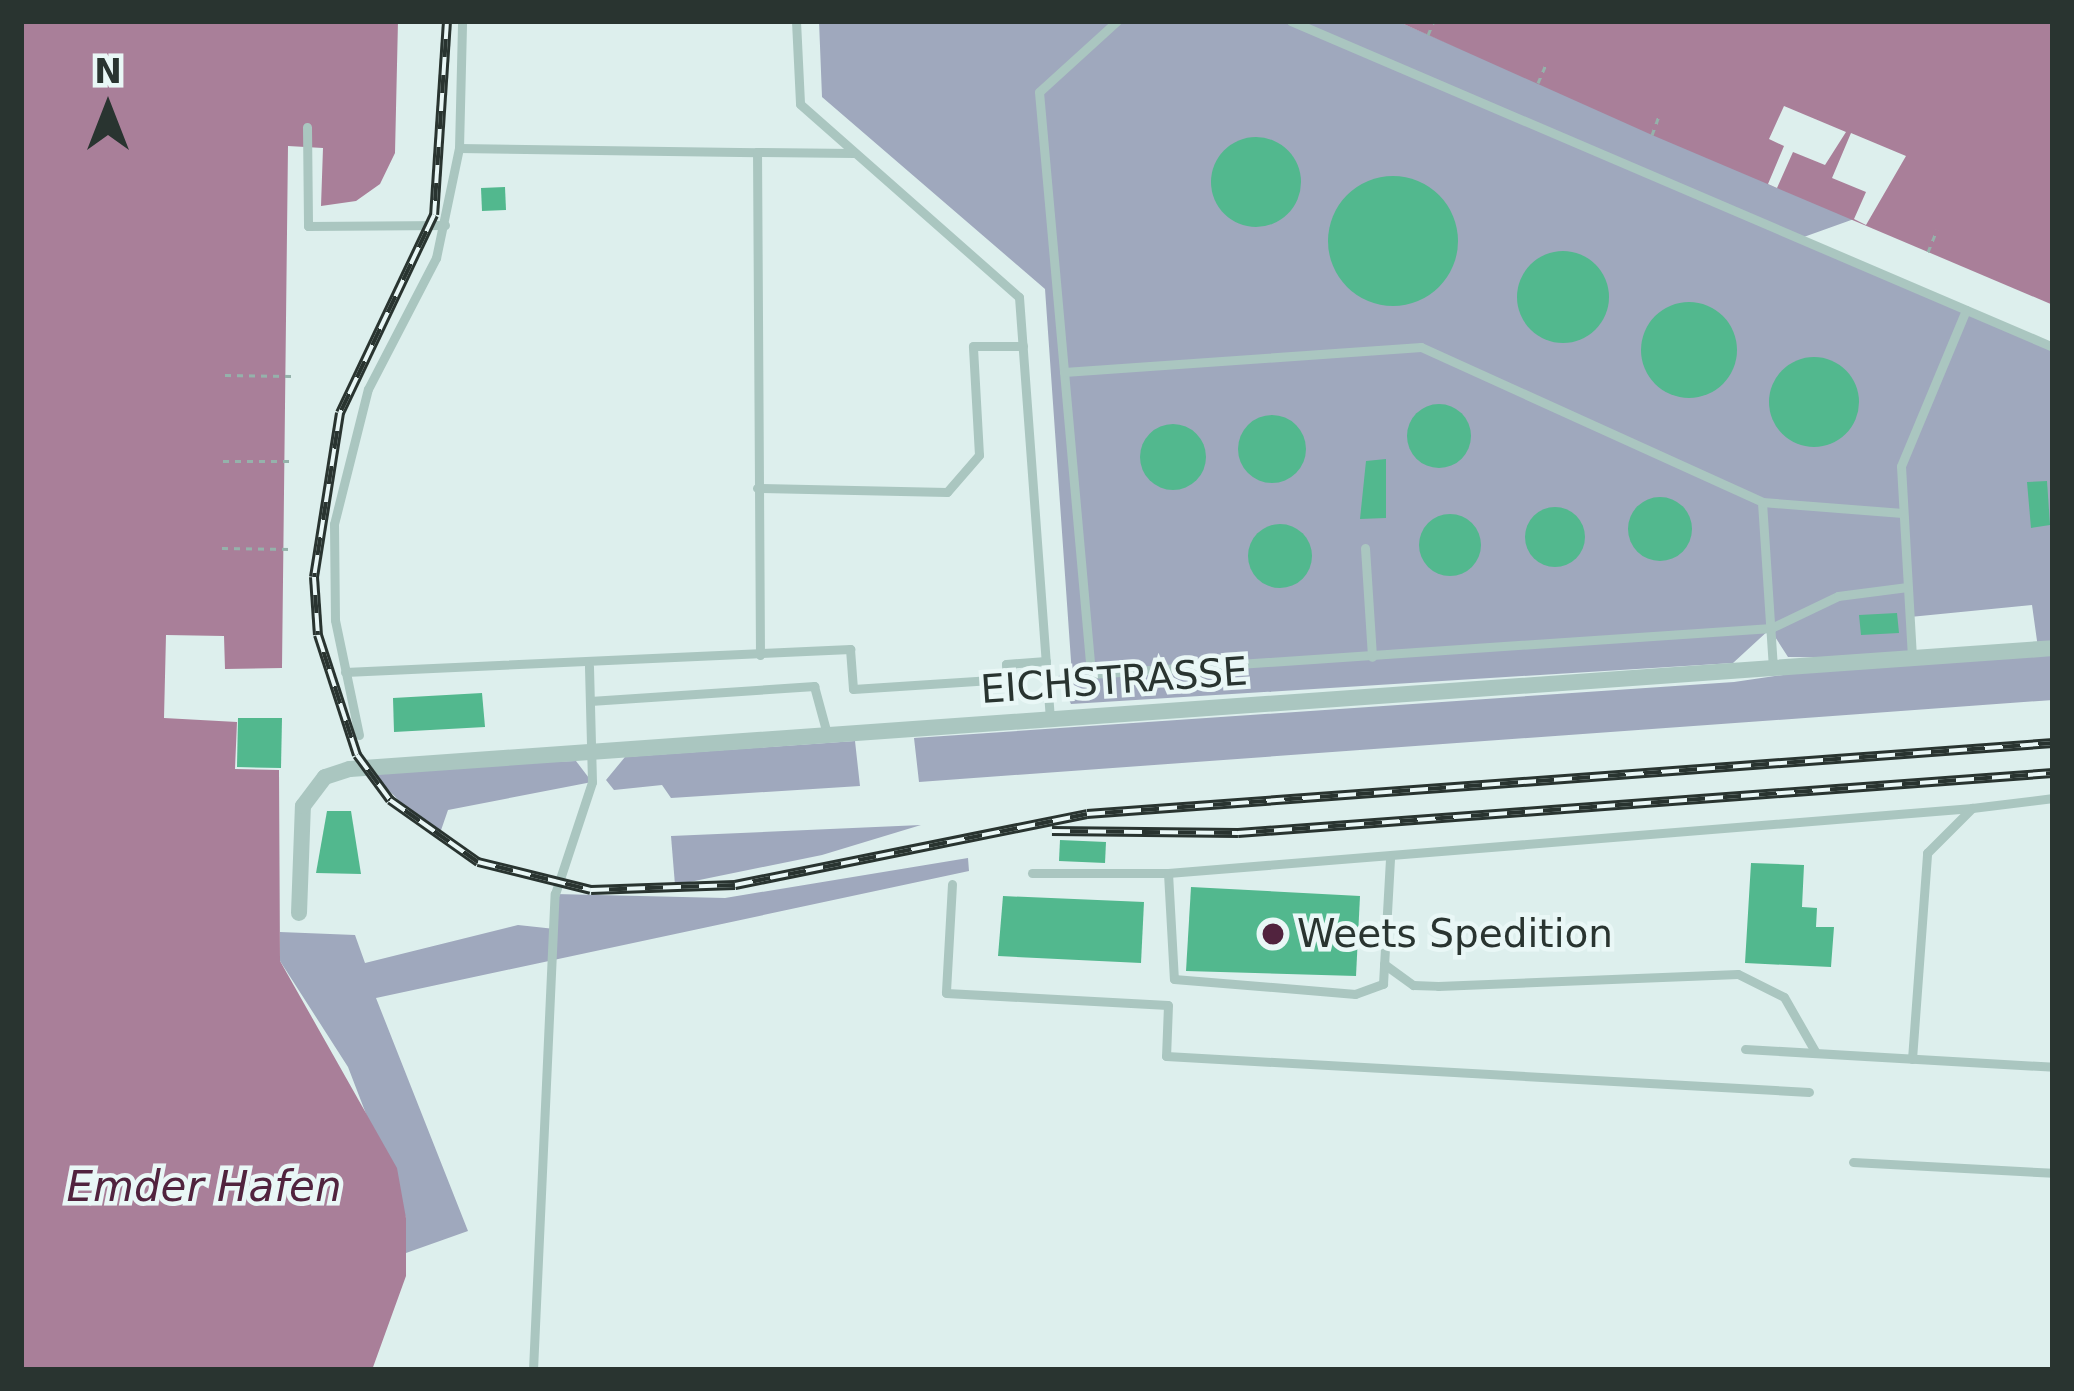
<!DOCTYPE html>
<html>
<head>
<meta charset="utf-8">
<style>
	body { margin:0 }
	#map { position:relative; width:2074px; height:1391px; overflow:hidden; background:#ddefed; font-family:"DejaVu Sans",sans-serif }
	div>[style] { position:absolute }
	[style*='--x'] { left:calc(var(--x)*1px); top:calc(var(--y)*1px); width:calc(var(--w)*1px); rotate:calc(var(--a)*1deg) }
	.green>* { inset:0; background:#9fa8bd }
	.water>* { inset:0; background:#a97f99 }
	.pier>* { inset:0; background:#ddefed }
	.building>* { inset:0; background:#52b88e }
	.round { border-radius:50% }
	.path>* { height:3px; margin-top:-1.5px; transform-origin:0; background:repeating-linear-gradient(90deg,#95b2ab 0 6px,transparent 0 12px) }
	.lane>* { height:9px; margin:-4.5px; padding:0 4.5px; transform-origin:4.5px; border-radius:4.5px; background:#aac6c0 }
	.street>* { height:16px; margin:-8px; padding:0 8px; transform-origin:8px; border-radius:8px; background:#aac6c0 }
	.rail>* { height:10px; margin-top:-5px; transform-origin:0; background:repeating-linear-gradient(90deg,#e9f7f6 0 18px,#293430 0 36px); box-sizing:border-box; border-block:3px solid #293430 }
	.dots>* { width:33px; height:33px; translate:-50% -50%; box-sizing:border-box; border:6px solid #e9f7f6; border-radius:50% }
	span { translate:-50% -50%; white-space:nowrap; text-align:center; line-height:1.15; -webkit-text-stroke:9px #e9f7f6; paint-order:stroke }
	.street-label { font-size:39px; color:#293430 }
	.poi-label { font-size:39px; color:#293430 }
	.left { translate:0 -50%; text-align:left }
	.water-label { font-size:42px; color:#51233e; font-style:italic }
	.frame { position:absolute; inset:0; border:24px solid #293430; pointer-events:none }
	.north { position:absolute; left:48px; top:48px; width:120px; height:120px; -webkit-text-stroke:9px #e9f7f6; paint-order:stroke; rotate:0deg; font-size:33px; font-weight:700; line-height:48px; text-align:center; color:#293430 }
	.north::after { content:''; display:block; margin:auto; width:42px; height:54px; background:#293430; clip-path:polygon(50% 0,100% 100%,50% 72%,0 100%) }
</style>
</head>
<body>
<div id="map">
	<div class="green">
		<div style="clip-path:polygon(evenodd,819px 21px,1397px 21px,1854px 219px,1801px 238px,2053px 347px,2053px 700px,919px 782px,914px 738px,1734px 682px,1900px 658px,1788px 657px,1770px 629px,1733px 663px,1071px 704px,1058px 676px,1072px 675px,1045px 289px,822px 97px,819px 21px,2032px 605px,2038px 648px,1912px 657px,1910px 617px,2032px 605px)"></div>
		<div style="clip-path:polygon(855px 741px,860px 786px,671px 798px,662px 785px,614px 790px,606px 780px,625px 757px)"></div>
		<div style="clip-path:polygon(576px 761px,592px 782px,448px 810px,438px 839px,366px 768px)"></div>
		<div style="clip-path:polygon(921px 825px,822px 855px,675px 885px,671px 836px)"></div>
		<div style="clip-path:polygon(968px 858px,969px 871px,376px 998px,468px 1231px,406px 1253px,406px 1218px,348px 1067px,280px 961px,280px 932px,355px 935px,365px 963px,518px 925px,555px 929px,555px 894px,725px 898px)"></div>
	</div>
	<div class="water">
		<div style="clip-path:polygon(21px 21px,398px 21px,395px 153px,380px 184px,356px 201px,321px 206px,323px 148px,288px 146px,282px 668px,225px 669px,224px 636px,166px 635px,164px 718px,237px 722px,235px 769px,279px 770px,280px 961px,397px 1168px,406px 1218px,406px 1276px,372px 1370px,21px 1370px)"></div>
		<div style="clip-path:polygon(1397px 21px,2053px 21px,2053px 305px,1652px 135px)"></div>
	</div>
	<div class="pier">
		<div style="clip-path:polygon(1784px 106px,1846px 132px,1825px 165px,1793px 152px,1777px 188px,1768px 184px,1784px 146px,1769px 139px)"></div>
		<div style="clip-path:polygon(1851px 133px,1906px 156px,1866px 225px,1854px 219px,1866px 192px,1832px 178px)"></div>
	</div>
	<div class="building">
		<div class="round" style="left:1211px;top:137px;width:90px;height:90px"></div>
		<div class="round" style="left:1328px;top:176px;width:130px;height:130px"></div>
		<div style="clip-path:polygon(505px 187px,506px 210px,482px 211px,481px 188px)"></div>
		<div class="round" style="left:1517px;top:251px;width:92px;height:92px"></div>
		<div class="round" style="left:1641px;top:302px;width:96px;height:96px"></div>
		<div class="round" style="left:1769px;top:357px;width:90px;height:90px"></div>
		<div class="round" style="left:1407px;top:404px;width:64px;height:64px"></div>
		<div class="round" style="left:1238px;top:415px;width:68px;height:68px"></div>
		<div class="round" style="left:1140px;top:424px;width:66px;height:66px"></div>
		<div style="clip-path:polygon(1386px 459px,1386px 518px,1360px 519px,1366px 461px)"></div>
		<div style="clip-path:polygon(2047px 481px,2050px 525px,2031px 528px,2027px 482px)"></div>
		<div class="round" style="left:1628px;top:497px;width:64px;height:64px"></div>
		<div class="round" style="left:1525px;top:507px;width:60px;height:60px"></div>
		<div class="round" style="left:1419px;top:514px;width:62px;height:62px"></div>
		<div class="round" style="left:1248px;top:524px;width:64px;height:64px"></div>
		<div style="clip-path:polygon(1897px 613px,1899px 633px,1861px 635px,1859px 615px)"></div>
		<div style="clip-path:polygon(482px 693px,485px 727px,394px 732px,393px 698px)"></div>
		<div style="clip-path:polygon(238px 718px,282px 718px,281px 768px,237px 767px)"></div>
		<div style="clip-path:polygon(327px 811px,351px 811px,361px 874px,316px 873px)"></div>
		<div style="clip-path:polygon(1060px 840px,1106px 842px,1105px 863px,1059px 861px)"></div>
		<div style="clip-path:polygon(1751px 863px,1804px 865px,1802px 907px,1817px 908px,1816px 927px,1834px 927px,1831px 967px,1745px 963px)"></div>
		<div style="clip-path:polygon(1191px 887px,1360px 896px,1356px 976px,1186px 971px)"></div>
		<div style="clip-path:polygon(1003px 896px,1144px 902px,1141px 963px,998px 956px)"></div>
	</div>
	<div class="path">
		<div style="--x:1428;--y:35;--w:15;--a:-67"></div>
		<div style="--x:1538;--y:83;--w:23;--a:-67"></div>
		<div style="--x:1652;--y:135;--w:23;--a:-70"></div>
		<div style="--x:1928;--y:252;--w:24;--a:-68"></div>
		<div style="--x:2052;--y:304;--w:3;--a:-72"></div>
		<div style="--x:225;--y:375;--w:66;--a:0.9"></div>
		<div style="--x:223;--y:461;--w:68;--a:0"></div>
		<div style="--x:222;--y:548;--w:69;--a:0.8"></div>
	</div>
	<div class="lane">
		<div style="--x:796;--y:21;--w:83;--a:87.2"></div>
		<div style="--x:800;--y:104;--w:292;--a:41.4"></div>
		<div style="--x:1019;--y:297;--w:423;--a:85.8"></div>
		<div style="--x:1117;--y:21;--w:105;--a:137.7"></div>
		<div style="--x:1039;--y:92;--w:584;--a:84.89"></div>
		<div style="--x:1091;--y:674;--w:682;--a:-3.87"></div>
		<div style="--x:1771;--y:628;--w:74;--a:-25.5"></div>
		<div style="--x:1838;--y:596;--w:70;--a:-7.4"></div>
		<div style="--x:1291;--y:21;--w:829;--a:23.16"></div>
		<div style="--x:307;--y:127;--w:99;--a:89.4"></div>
		<div style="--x:308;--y:226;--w:137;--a:-0.4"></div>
		<div style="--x:459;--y:148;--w:298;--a:0.8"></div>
		<div style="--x:1064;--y:372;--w:358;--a:-4"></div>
		<div style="--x:1421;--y:347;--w:375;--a:24.4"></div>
		<div style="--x:757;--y:488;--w:190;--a:1.2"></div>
		<div style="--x:947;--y:492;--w:49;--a:-49.1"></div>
		<div style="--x:979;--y:455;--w:109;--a:-93.2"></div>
		<div style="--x:973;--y:346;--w:50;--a:0"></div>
		<div style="--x:1365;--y:548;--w:109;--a:86.3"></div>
		<div style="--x:760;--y:655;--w:503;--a:-90.34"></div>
		<div style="--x:757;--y:152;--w:97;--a:0.6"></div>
		<div style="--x:1912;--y:657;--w:191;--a:-93.3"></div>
		<div style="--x:1901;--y:466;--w:169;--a:-67.4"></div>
		<div style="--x:1773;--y:668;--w:166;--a:-93.8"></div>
		<div style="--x:1762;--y:502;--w:141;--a:4.5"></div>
		<div style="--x:345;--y:672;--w:506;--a:-2.61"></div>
		<div style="--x:850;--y:649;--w:40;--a:85.7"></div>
		<div style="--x:853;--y:689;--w:154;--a:-3.7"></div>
		<div style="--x:1007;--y:679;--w:15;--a:-94"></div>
		<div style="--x:1006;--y:664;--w:40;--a:-4.3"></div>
		<div style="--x:590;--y:701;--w:225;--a:-3.8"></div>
		<div style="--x:814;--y:686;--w:50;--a:74.8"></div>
		<div style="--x:359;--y:735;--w:117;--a:-101.8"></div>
		<div style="--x:335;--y:620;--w:96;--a:-90.6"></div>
		<div style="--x:334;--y:524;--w:139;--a:-75.9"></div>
		<div style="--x:368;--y:389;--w:148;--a:-62.6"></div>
		<div style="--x:436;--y:258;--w:112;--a:-78.2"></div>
		<div style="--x:459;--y:148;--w:127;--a:-88.6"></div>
		<div style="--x:1032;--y:873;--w:136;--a:0"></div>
		<div style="--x:1168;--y:873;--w:807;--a:-4.62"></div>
		<div style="--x:1168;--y:873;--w:106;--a:86.8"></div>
		<div style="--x:1174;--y:979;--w:182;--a:4.7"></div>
		<div style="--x:1355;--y:994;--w:30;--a:-20"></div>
		<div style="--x:1383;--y:984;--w:127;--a:-86.8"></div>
		<div style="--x:952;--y:884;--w:109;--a:93.2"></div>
		<div style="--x:946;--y:993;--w:222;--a:3.1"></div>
		<div style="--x:1168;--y:1005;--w:51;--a:92.2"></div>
		<div style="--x:1166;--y:1056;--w:644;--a:3.2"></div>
		<div style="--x:1384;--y:964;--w:36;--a:36"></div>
		<div style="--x:1413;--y:985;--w:25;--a:2"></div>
		<div style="--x:1438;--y:986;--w:300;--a:-2.3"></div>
		<div style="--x:1738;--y:974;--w:51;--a:26.6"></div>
		<div style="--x:1784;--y:997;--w:64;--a:60.3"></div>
		<div style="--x:1745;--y:1049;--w:309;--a:3.3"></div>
		<div style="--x:1912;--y:1059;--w:207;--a:-85.8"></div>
		<div style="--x:1927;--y:853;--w:64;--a:-45"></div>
		<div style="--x:1972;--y:808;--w:82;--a:-7"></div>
		<div style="--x:1853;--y:1162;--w:200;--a:3.1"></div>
		<div style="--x:533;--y:1370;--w:477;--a:-87.4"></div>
		<div style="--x:555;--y:894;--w:118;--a:-71.7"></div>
		<div style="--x:592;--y:782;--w:116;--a:-91.5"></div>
	</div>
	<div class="street">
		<div style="--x:299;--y:913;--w:107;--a:-87.9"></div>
		<div style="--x:303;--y:806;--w:36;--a:-53"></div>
		<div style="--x:325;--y:777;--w:26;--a:-18"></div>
		<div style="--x:350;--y:769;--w:1707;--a:-4.06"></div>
	</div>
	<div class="rail">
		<div style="--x:447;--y:21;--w:194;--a:93.8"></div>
		<div style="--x:434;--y:215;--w:219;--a:115.4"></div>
		<div style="--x:340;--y:413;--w:166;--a:99"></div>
		<div style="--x:314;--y:577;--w:58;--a:86.1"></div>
		<div style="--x:318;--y:635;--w:126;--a:72"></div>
		<div style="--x:357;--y:755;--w:56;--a:53.7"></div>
		<div style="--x:390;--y:800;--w:108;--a:35.2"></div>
		<div style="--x:478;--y:862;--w:116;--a:13.9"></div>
		<div style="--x:591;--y:890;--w:144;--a:-2"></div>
		<div style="--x:735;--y:885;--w:359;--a:-11.4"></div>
		<div style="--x:1087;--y:814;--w:969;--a:-4.2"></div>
		<div style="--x:1052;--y:831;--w:186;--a:0.6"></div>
		<div style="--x:1238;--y:833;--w:817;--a:-4.21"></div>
	</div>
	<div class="dots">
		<div style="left:1273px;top:934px;background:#51233e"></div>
	</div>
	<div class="street-label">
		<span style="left:1114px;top:681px;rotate:-4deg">EICHSTRASSE</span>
	</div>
	<div class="poi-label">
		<span class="left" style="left:1297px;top:934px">Weets Spedition</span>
	</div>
	<div class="water-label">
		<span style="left:204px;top:1187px">Emder Hafen</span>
	</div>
	<div class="frame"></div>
	<div class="north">N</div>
</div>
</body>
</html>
